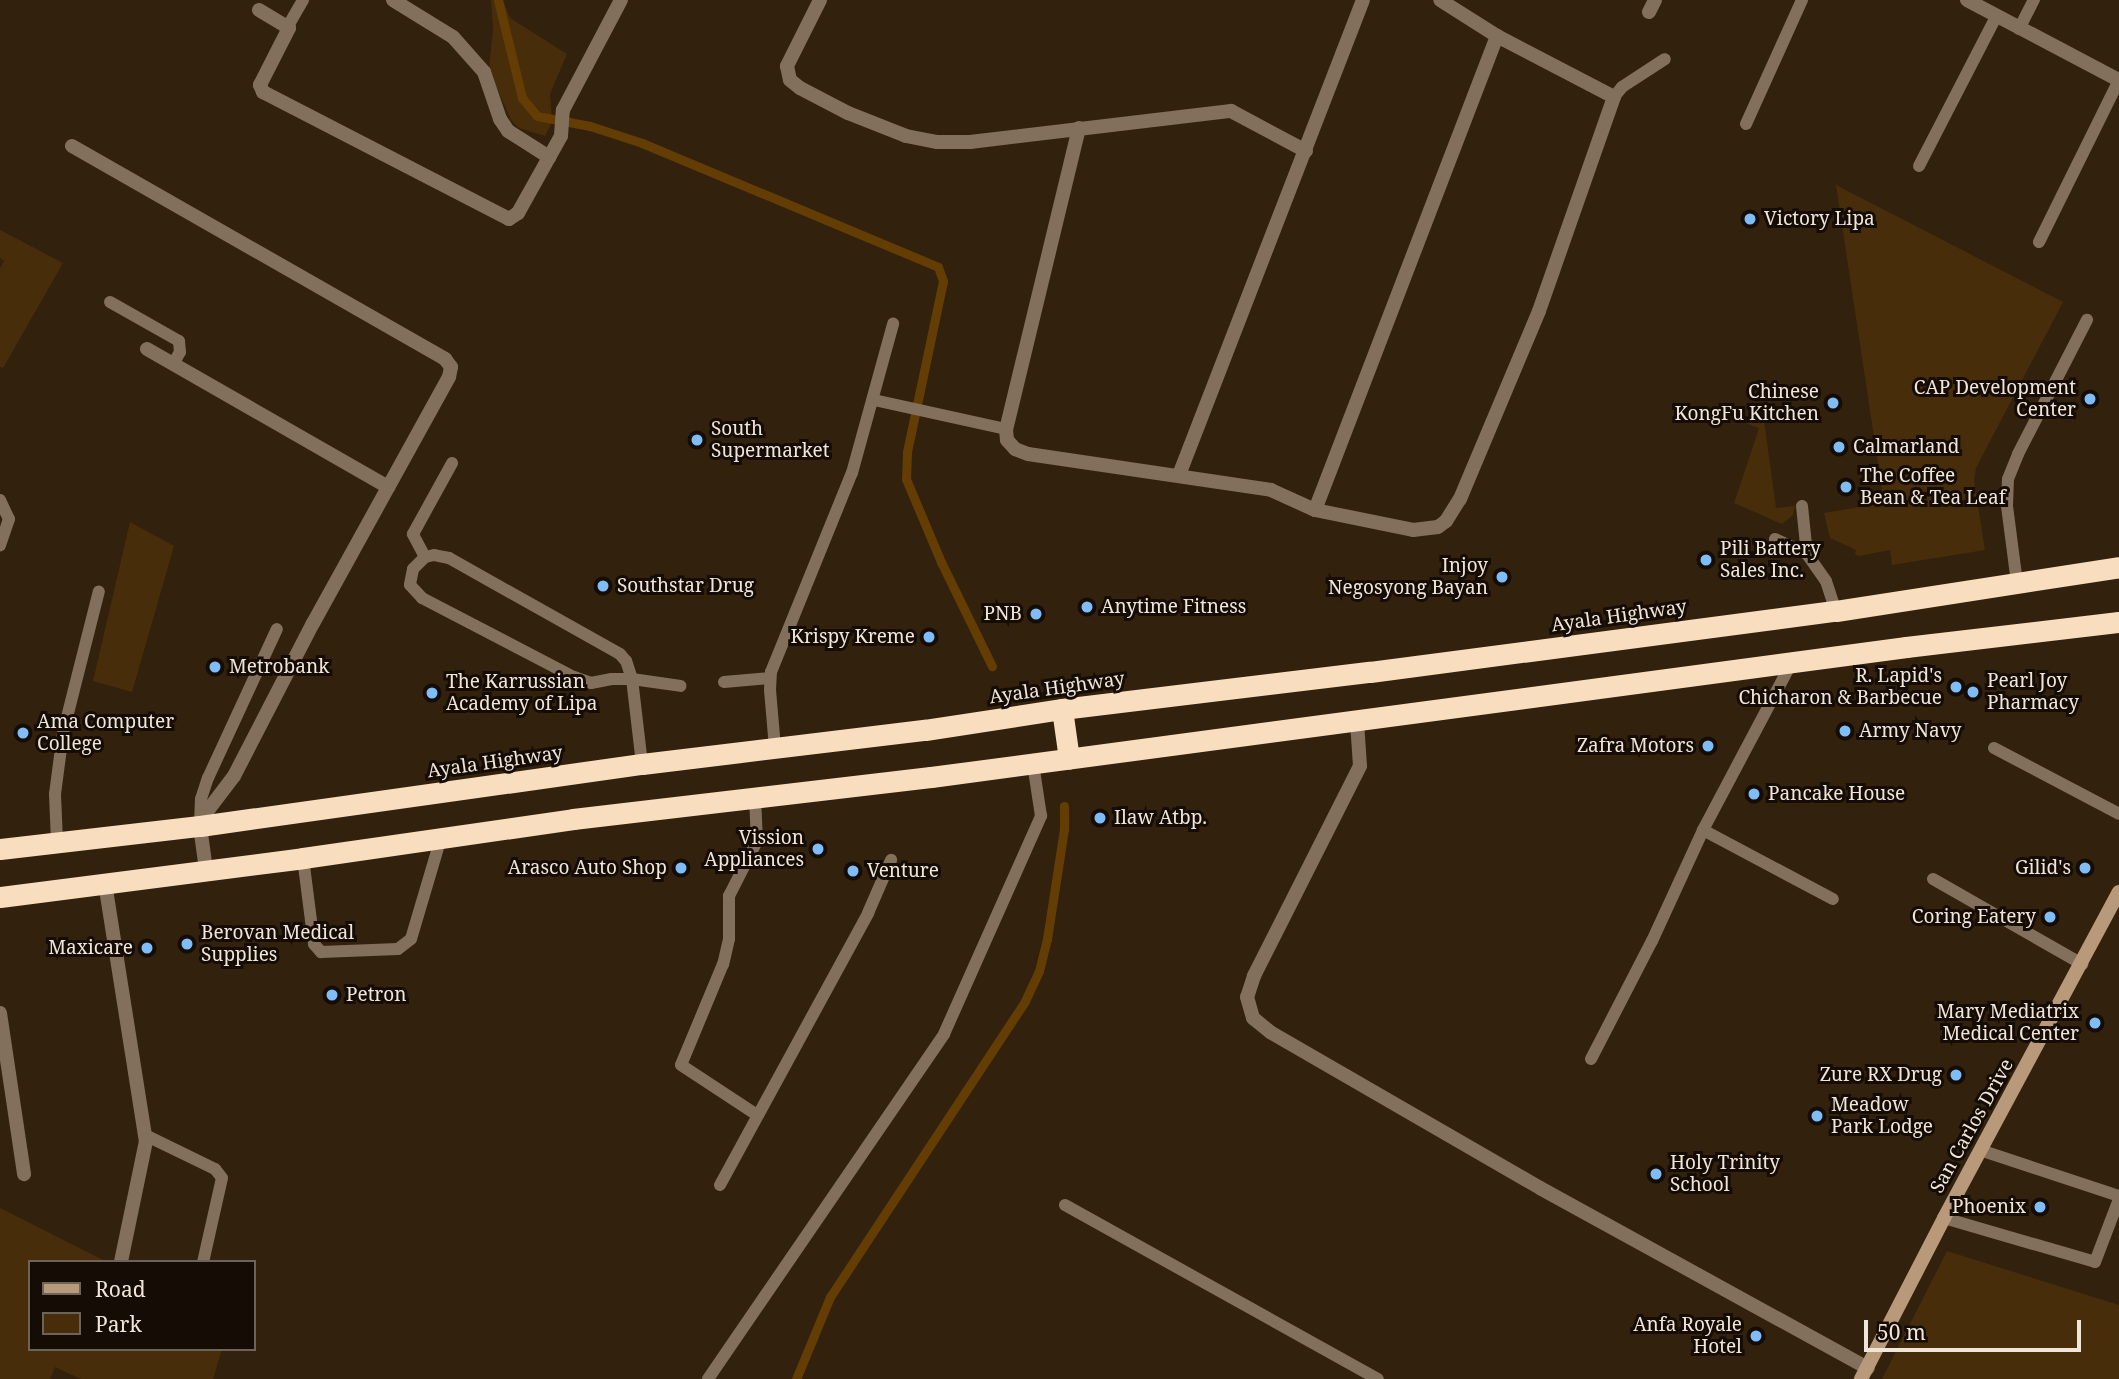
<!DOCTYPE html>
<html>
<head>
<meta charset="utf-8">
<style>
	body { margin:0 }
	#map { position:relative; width:2119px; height:1379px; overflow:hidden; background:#32210c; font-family:"Noto Serif",serif }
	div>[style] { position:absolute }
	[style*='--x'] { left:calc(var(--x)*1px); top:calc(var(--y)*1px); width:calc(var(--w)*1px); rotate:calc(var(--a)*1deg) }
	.green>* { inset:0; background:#482d0b }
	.stream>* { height:9px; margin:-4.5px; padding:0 4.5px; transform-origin:4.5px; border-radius:4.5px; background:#643d05 }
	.lane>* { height:12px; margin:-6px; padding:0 6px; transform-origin:6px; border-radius:6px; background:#82705c }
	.street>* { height:14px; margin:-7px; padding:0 7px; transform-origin:7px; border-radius:7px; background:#82705c }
	.secondary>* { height:14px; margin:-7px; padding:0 7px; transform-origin:7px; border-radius:7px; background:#b89a7a }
	.highway>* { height:21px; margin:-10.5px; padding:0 10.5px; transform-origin:10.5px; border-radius:10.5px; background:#f9ddbf }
	.dots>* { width:19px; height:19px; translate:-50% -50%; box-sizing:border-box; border:4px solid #140c05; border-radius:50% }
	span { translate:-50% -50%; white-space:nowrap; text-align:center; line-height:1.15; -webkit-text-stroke:6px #140c05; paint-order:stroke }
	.poi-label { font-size:19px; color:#f1e5d9 }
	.left { translate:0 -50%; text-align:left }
	.right { translate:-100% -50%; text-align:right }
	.street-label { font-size:19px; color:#f1e5d9 }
	.legend { position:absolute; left:28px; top:1260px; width:228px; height:91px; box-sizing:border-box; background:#140c05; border:2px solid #6c635a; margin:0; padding:9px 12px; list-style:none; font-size:21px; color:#f1e5d9 }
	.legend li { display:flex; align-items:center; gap:14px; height:35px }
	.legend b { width:35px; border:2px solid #6c635a }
	.scale { position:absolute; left:1864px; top:1320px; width:217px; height:32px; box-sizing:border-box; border:4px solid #f1e5d9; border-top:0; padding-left:9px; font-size:21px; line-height:24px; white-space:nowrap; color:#f1e5d9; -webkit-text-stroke:5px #140c05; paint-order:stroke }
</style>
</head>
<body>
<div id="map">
	<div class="green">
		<div style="clip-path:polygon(491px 0,503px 0,510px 18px,567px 54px,550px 94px,552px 122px,545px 136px,519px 128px,511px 120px,489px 70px,493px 29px)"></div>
		<div style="clip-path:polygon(1836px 185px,2063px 302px,1976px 468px,1974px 480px,1985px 550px,1892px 565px,1890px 550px,1859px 556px,1855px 554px,1856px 550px,1830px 538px,1824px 513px,1884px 503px)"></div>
		<div style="clip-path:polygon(0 230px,63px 263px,3px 368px,0 367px,0 268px,4px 261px,0 258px)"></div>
		<div style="clip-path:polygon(1763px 413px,1776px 508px,1795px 506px,1793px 515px,1782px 524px,1734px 503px,1759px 428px,1746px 423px,1748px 417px)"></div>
		<div style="clip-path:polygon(130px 522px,174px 546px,132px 692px,93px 681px)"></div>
		<div style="clip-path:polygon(0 1208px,107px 1262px,30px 1262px,30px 1349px,222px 1349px,213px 1379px,81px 1379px,55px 1367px,50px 1379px,0 1379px)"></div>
		<div style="clip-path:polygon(1947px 1251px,2119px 1305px,2119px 1379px,1882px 1379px)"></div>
	</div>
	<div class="stream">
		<div style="--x:498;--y:0;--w:101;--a:76.2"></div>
		<div style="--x:522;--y:98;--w:23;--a:50"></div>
		<div style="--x:537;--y:116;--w:54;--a:10.7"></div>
		<div style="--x:590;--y:126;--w:55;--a:18.1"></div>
		<div style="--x:642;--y:143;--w:321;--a:22.7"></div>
		<div style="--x:938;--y:267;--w:15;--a:70"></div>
		<div style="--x:943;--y:281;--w:175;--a:101.9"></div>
		<div style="--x:907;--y:452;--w:27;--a:92"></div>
		<div style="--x:906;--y:479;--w:90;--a:67.1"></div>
		<div style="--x:941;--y:562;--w:116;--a:63.9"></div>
		<div style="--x:796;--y:1379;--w:89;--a:-67.5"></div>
		<div style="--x:830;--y:1297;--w:354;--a:-56.6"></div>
		<div style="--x:1025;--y:1001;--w:33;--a:-65"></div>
		<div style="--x:1039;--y:971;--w:33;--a:-76"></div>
		<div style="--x:1047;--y:939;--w:111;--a:-81.2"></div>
		<div style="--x:1064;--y:829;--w:23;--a:-90"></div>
	</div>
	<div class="lane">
		<div style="--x:288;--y:26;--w:30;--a:-60"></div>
		<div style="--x:2019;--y:29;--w:33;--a:-63"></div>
		<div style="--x:1614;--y:97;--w:13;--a:-51"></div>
		<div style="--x:1622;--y:87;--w:51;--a:-33.1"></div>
		<div style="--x:1746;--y:124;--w:136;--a:-65.7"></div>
		<div style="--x:1919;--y:166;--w:168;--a:-62.7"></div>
		<div style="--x:2039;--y:242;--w:181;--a:-63.7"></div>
		<div style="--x:110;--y:302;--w:79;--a:29.5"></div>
		<div style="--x:179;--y:341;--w:11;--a:85"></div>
		<div style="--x:180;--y:352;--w:14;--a:120"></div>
		<div style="--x:874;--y:400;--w:135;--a:12.4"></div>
		<div style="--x:0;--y:500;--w:21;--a:65"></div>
		<div style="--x:9;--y:519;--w:28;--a:109"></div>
		<div style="--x:1802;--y:506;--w:48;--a:84.1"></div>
		<div style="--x:1775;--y:539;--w:35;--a:25"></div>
		<div style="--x:1807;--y:554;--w:33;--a:55"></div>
		<div style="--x:1826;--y:581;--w:32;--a:72"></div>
		<div style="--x:425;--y:557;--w:26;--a:-118"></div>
		<div style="--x:413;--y:534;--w:81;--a:-61.2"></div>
		<div style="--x:2017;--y:583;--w:78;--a:-97.4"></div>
		<div style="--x:2007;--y:506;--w:27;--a:-88"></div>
		<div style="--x:2008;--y:479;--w:27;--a:-68"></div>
		<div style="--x:2018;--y:454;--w:151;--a:-62.8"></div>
		<div style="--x:724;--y:682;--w:46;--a:-5"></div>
		<div style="--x:775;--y:748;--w:58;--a:-94.9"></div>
		<div style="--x:770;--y:690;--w:18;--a:-87"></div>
		<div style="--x:771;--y:672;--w:215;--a:-67.9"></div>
		<div style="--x:852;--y:473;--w:155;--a:-74.6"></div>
		<div style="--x:1994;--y:748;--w:141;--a:27.8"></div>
		<div style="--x:642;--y:764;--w:86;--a:-96.7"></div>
		<div style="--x:632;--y:679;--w:19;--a:-108"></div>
		<div style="--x:626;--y:661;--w:9;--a:-131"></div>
		<div style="--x:620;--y:654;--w:196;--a:-150.7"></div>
		<div style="--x:449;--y:558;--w:15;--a:-169"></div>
		<div style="--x:434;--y:555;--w:9;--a:167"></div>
		<div style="--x:425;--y:557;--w:17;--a:135"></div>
		<div style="--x:413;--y:569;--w:16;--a:101"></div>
		<div style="--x:410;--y:585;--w:18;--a:47"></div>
		<div style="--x:422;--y:598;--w:171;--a:27.5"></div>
		<div style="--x:574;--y:677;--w:18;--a:19"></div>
		<div style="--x:591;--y:683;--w:21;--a:-11"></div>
		<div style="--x:612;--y:679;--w:20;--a:0"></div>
		<div style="--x:632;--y:679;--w:49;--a:8.1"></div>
		<div style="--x:755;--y:797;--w:44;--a:87.4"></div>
		<div style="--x:757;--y:841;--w:62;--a:117"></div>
		<div style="--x:729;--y:896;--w:43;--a:90"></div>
		<div style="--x:729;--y:939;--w:26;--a:103"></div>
		<div style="--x:723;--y:964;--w:109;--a:112.6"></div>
		<div style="--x:681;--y:1065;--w:91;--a:33.3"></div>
		<div style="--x:200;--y:826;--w:27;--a:-88"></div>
		<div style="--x:201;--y:799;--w:22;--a:-72"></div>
		<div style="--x:208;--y:778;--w:164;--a:-65.2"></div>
		<div style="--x:1703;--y:830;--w:147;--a:28"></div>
		<div style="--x:57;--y:842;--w:48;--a:-92.4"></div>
		<div style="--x:55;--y:794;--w:62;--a:-82.5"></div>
		<div style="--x:63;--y:733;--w:146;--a:-75.8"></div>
		<div style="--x:303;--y:858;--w:87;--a:82.7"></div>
		<div style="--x:314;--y:944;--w:11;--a:49"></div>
		<div style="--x:321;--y:952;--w:77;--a:-2.2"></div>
		<div style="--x:398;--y:949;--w:16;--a:-38"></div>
		<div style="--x:411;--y:939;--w:105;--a:-73.5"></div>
		<div style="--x:1933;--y:879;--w:172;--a:29.7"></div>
		<div style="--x:1591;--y:1059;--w:133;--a:-62.7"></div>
		<div style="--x:1652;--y:941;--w:122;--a:-65.3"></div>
		<div style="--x:1703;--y:830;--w:190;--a:-62.1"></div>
		<div style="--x:145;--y:1135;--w:78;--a:25.9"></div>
		<div style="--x:215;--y:1169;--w:11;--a:52"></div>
		<div style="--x:222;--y:1178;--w:86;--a:102.7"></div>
		<div style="--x:1980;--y:1150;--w:146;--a:18.3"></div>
		<div style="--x:720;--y:1185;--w:310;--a:-61.4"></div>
		<div style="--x:868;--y:913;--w:58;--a:-66.5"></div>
		<div style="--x:1065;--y:1205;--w:358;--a:29.1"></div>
		<div style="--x:1944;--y:1218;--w:157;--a:16.2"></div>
		<div style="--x:2095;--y:1262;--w:67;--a:-69.1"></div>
		<div style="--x:708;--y:1379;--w:418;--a:-55.6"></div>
		<div style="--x:944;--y:1034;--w:239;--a:-66"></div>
		<div style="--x:1041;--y:816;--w:53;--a:-98.7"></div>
	</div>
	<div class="street">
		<div style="--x:393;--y:0;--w:70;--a:31.7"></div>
		<div style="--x:453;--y:37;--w:47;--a:48.5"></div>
		<div style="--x:484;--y:72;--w:50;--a:71.2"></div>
		<div style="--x:500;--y:119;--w:14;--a:56"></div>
		<div style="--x:508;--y:131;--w:49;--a:32.4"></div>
		<div style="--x:820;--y:0;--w:74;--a:116.6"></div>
		<div style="--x:787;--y:66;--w:14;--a:78"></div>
		<div style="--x:790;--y:80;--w:13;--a:39"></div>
		<div style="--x:800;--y:88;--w:54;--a:27.5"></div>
		<div style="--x:848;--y:113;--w:62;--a:21.6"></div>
		<div style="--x:906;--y:136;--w:32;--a:11"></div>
		<div style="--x:937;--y:142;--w:33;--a:0"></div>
		<div style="--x:970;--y:142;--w:263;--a:-6.8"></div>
		<div style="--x:1231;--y:111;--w:85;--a:28.1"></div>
		<div style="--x:1967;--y:0;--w:172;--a:27.8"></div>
		<div style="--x:259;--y:10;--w:35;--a:31"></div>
		<div style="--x:289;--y:28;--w:64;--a:117"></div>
		<div style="--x:260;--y:85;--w:8;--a:67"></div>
		<div style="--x:263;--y:92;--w:277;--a:27.3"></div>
		<div style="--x:509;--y:219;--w:11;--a:-34"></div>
		<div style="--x:518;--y:213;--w:88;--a:-60.8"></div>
		<div style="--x:561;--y:136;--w:26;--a:-86"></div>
		<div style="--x:563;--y:110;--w:124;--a:-62.2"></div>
		<div style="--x:1649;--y:12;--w:13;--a:-63"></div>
		<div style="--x:1079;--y:128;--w:310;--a:103.6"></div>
		<div style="--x:1006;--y:429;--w:11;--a:85"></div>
		<div style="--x:1007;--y:440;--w:12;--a:48"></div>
		<div style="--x:1015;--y:449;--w:14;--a:21"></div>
		<div style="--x:1028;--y:454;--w:246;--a:8.4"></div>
		<div style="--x:1271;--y:490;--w:48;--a:24.4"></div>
		<div style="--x:1315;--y:510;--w:100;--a:11.5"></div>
		<div style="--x:1413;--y:530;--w:25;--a:-7"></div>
		<div style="--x:1438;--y:527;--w:10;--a:-37"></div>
		<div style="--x:1446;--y:521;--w:26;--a:-58"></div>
		<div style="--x:1460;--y:499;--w:204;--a:-67.2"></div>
		<div style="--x:1539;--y:311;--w:227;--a:-70.7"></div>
		<div style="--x:1614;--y:97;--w:132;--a:-152.5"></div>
		<div style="--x:1497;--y:36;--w:67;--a:-147.7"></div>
		<div style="--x:72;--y:146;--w:430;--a:29.7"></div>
		<div style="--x:445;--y:359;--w:10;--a:53"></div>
		<div style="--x:451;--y:367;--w:10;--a:101"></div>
		<div style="--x:449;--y:377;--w:281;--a:118.9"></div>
		<div style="--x:313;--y:623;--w:172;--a:117.3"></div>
		<div style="--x:234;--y:776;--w:53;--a:127.3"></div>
		<div style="--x:202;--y:818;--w:8;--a:104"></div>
		<div style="--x:200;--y:826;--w:44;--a:82.2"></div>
		<div style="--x:147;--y:349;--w:278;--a:29.8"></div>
		<div style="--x:1179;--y:475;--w:509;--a:-68.83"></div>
		<div style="--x:1315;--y:510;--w:508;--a:-68.99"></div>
		<div style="--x:1357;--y:722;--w:44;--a:86.1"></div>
		<div style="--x:1360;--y:766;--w:235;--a:116.8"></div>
		<div style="--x:1254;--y:976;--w:22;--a:108"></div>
		<div style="--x:1247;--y:997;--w:22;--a:74"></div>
		<div style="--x:1253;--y:1018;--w:22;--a:39"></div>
		<div style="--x:1270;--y:1032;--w:312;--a:30"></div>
		<div style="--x:1540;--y:1188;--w:374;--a:28.8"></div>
		<div style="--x:105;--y:883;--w:261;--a:81"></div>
		<div style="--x:146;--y:1141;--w:124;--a:101.7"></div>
		<div style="--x:0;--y:1013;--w:163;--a:81.5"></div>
	</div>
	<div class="secondary">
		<div style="--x:1861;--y:1379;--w:181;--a:-62.7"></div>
		<div style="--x:1944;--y:1218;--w:370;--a:-61.8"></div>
	</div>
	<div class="highway">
		<div style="--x:1062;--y:709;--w:50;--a:82"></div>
		<div style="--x:0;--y:849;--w:201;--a:-6.6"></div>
		<div style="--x:200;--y:826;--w:446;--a:-8"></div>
		<div style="--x:642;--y:764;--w:285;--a:-6.9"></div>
		<div style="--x:925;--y:730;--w:139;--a:-8.7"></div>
		<div style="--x:1062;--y:709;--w:310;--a:-6.9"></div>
		<div style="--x:1370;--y:672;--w:470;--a:-7.5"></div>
		<div style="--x:1836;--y:611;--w:286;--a:-8.8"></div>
		<div style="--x:0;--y:897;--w:305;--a:-7.3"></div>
		<div style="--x:303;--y:858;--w:273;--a:-8.2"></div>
		<div style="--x:573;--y:819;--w:360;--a:-6.7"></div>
		<div style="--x:931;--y:777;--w:984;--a:-7.59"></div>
		<div style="--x:1906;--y:647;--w:214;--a:-6.7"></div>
	</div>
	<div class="dots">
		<div style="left:1750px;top:219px;background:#7fbdf9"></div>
		<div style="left:2090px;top:399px;background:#7fbdf9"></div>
		<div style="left:1833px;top:403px;background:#7fbdf9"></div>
		<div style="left:697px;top:440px;background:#7fbdf9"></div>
		<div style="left:1839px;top:447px;background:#7fbdf9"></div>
		<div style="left:1846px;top:487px;background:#7fbdf9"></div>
		<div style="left:1706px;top:560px;background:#7fbdf9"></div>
		<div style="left:1502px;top:577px;background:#7fbdf9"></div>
		<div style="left:603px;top:586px;background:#7fbdf9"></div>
		<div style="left:1087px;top:607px;background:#7fbdf9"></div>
		<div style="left:1036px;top:614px;background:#7fbdf9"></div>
		<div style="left:929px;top:637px;background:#7fbdf9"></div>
		<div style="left:215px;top:667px;background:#7fbdf9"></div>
		<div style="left:1956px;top:687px;background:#7fbdf9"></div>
		<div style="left:1973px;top:692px;background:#7fbdf9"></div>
		<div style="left:432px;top:693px;background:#7fbdf9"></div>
		<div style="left:1845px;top:731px;background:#7fbdf9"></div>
		<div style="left:23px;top:733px;background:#7fbdf9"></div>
		<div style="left:1708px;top:746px;background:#7fbdf9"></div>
		<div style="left:1754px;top:794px;background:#7fbdf9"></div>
		<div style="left:1100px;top:818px;background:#7fbdf9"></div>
		<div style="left:818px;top:849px;background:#7fbdf9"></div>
		<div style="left:681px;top:868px;background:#7fbdf9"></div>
		<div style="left:2085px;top:868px;background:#7fbdf9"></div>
		<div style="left:853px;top:871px;background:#7fbdf9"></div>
		<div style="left:2050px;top:917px;background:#7fbdf9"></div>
		<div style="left:187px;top:944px;background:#7fbdf9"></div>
		<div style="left:147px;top:948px;background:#7fbdf9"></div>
		<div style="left:332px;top:995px;background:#7fbdf9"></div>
		<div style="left:2095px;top:1023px;background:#7fbdf9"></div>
		<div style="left:1956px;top:1075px;background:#7fbdf9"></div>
		<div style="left:1817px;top:1116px;background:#7fbdf9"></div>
		<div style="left:1656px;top:1174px;background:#7fbdf9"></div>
		<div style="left:2040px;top:1207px;background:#7fbdf9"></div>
		<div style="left:1756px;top:1336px;background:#7fbdf9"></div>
	</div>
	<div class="poi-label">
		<span class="left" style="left:1764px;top:219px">Victory Lipa</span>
		<span class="right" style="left:2076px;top:399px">CAP Development<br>Center</span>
		<span class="right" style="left:1819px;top:403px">Chinese<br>KongFu Kitchen</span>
		<span class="left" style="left:711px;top:440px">South<br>Supermarket</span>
		<span class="left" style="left:1853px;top:447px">Calmarland</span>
		<span class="left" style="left:1860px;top:487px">The Coffee<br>Bean &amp; Tea Leaf</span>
		<span class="left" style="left:1720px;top:560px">Pili Battery<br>Sales Inc.</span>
		<span class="right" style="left:1488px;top:577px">Injoy<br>Negosyong Bayan</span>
		<span class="left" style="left:617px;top:586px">Southstar Drug</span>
		<span class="left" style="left:1101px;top:607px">Anytime Fitness</span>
		<span class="right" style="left:1022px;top:614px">PNB</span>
		<span class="right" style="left:915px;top:637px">Krispy Kreme</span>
		<span class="left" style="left:229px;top:667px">Metrobank</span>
		<span class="right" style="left:1942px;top:687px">R. Lapid's<br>Chicharon &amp; Barbecue</span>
		<span class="left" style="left:1987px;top:692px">Pearl Joy<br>Pharmacy</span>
		<span class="left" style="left:446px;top:693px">The Karrussian<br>Academy of Lipa</span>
		<span class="left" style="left:37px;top:733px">Ama Computer<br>College</span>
		<span class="left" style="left:1859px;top:731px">Army Navy</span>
		<span class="right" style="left:1694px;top:746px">Zafra Motors</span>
		<span class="left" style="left:1768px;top:794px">Pancake House</span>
		<span class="left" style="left:1114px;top:818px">Ilaw Atbp.</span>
		<span class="right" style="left:804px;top:849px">Vission<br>Appliances</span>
		<span class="right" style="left:667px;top:868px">Arasco Auto Shop</span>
		<span class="right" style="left:2071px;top:868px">Gilid's</span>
		<span class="left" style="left:867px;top:871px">Venture</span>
		<span class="right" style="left:2036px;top:917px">Coring Eatery</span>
		<span class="left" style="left:201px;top:944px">Berovan Medical<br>Supplies</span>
		<span class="right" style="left:133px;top:948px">Maxicare</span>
		<span class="left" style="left:346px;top:995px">Petron</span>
		<span class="right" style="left:2079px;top:1023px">Mary Mediatrix<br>Medical Center</span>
		<span class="right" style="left:1942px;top:1075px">Zure RX Drug</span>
		<span class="left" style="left:1831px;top:1116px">Meadow<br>Park Lodge</span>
		<span class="left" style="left:1670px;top:1174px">Holy Trinity<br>School</span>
		<span class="right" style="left:2026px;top:1207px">Phoenix</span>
		<span class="right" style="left:1742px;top:1336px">Anfa Royale<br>Hotel</span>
	</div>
	<div class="street-label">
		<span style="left:1619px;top:616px;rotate:-8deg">Ayala Highway</span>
		<span style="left:1057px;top:688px;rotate:-8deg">Ayala Highway</span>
		<span style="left:495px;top:762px;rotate:-8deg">Ayala Highway</span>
		<span style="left:1972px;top:1126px;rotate:-61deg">San Carlos Drive</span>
	</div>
	<ul class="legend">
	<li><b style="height:9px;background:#b89a7a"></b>Road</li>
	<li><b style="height:19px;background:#482d0b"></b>Park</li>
	</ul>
	<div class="scale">50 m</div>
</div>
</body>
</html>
